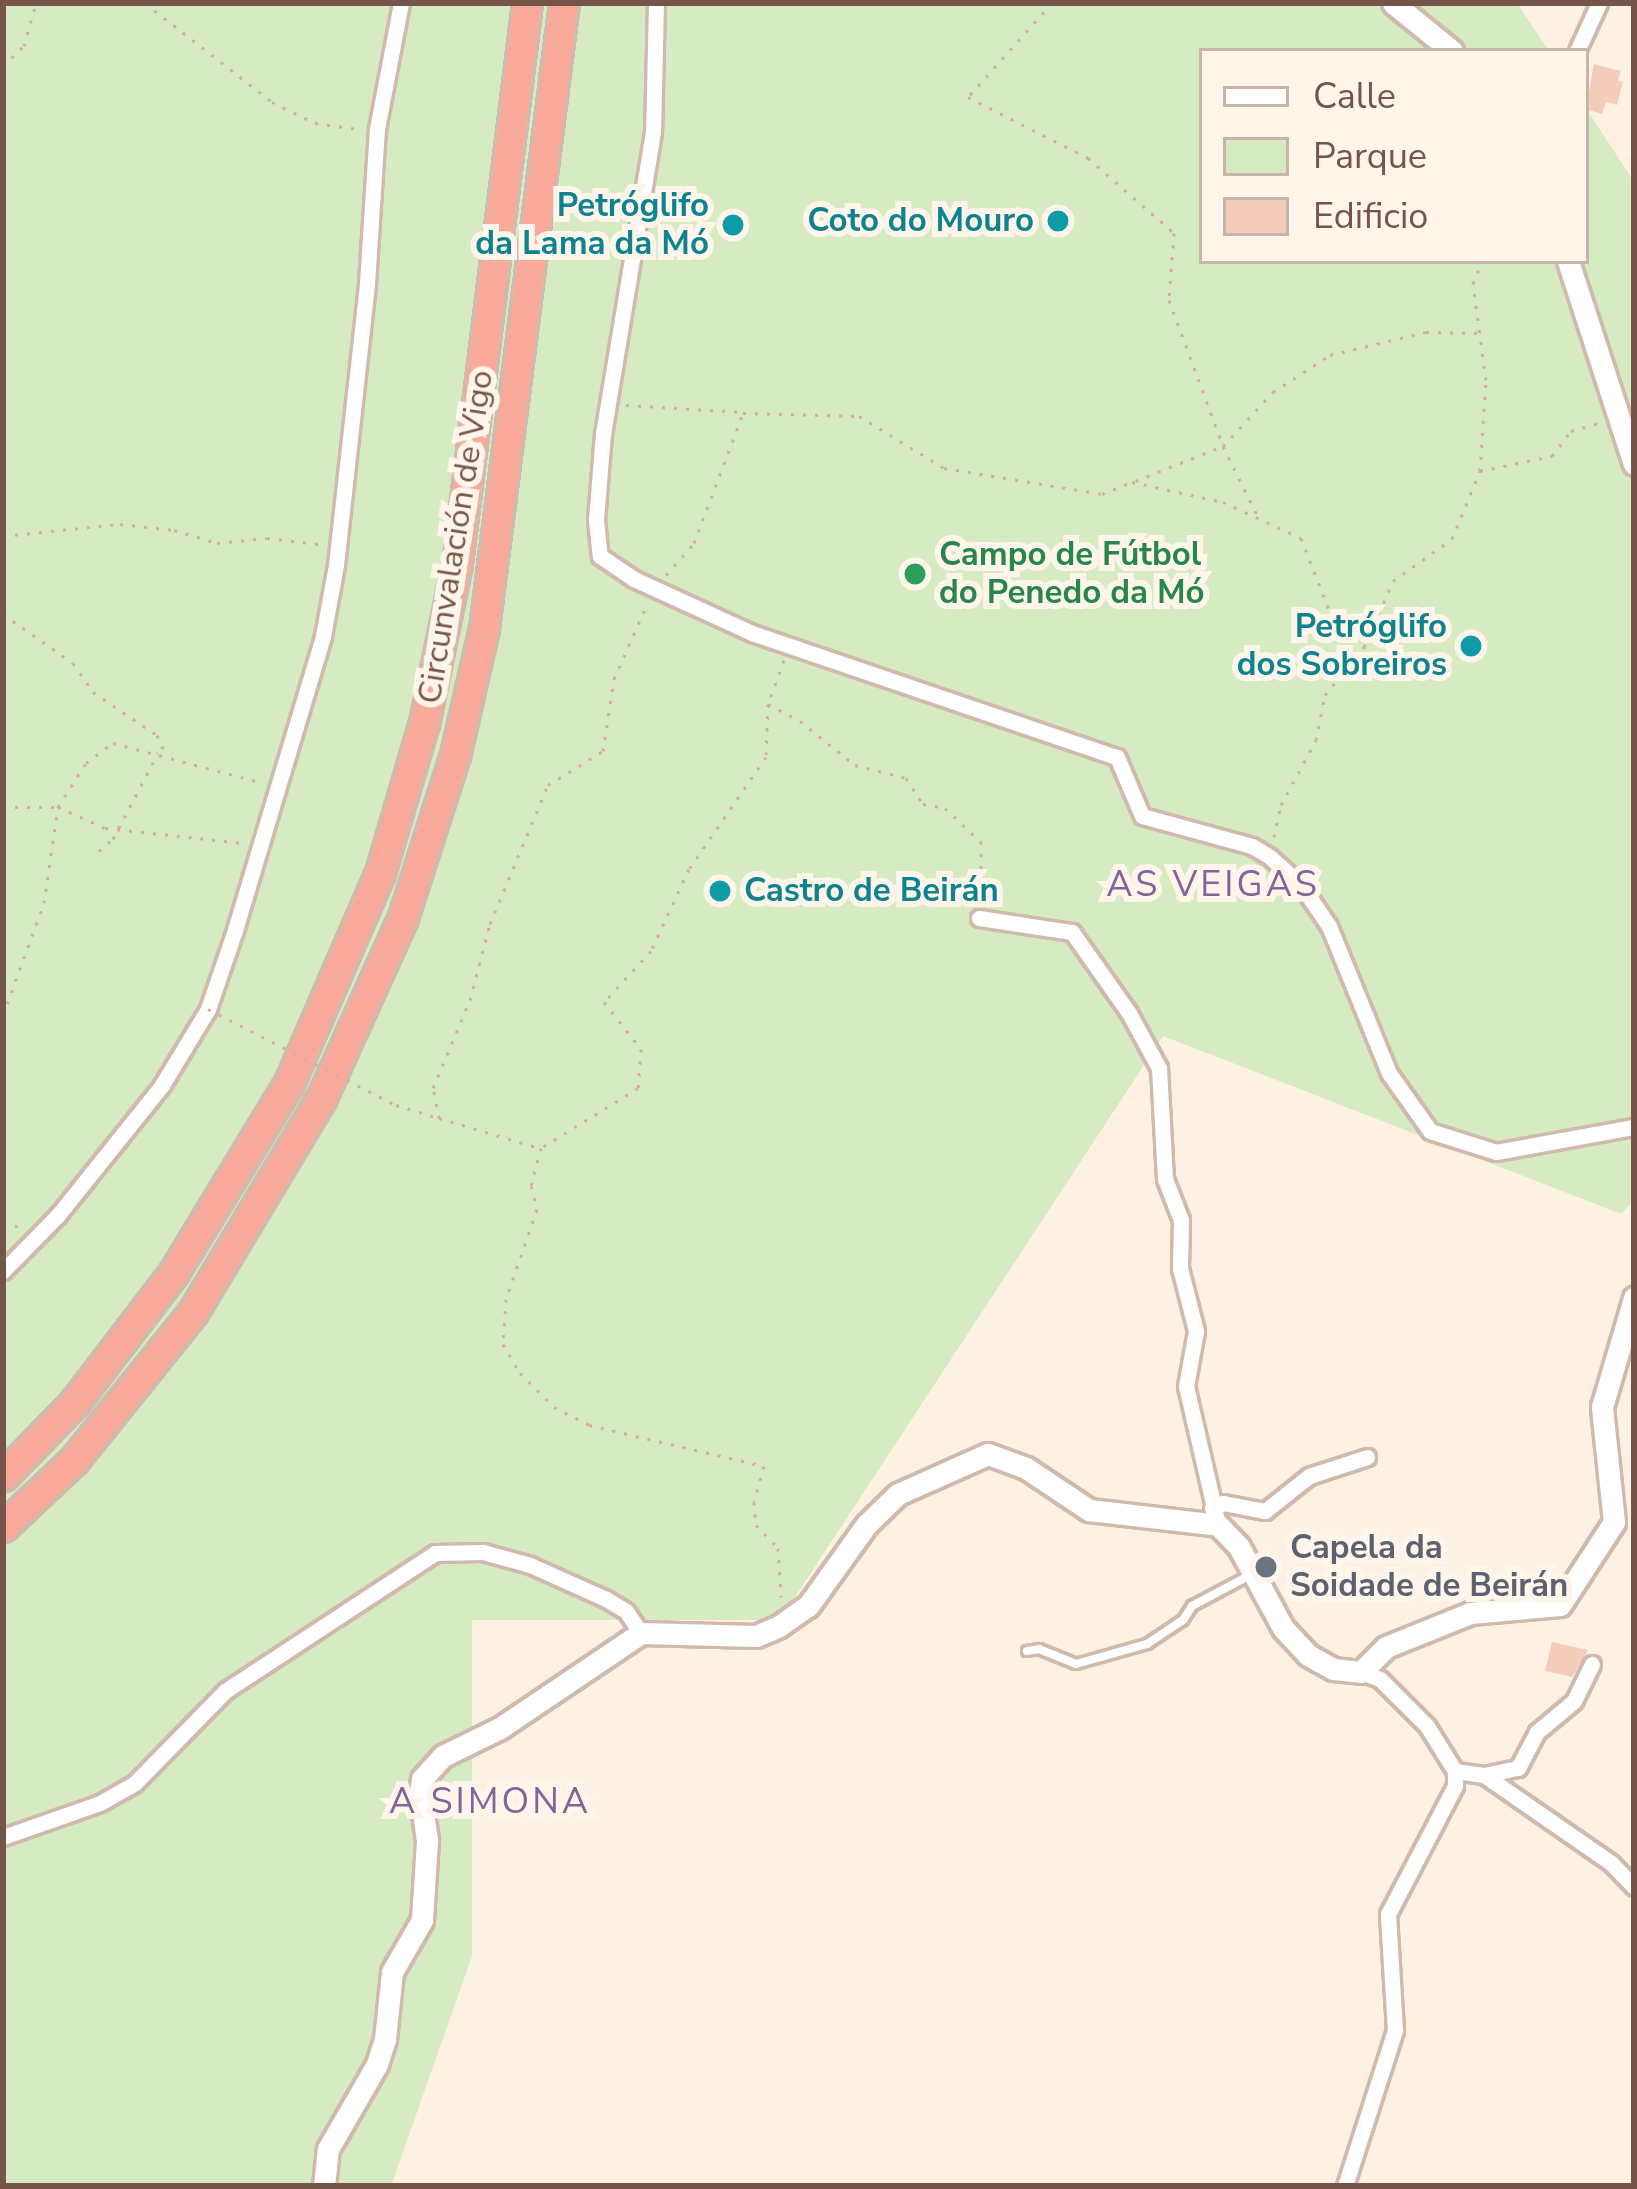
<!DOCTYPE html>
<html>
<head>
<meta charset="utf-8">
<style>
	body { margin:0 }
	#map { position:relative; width:1637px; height:2189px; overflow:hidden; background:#fdf1e3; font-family:"Nunito Sans",sans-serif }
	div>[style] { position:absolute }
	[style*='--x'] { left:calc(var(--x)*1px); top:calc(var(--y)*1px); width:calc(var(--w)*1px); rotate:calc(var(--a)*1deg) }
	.green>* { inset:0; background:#d6ebc2 }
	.building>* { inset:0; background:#f3ccba }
	.path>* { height:3px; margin-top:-1.5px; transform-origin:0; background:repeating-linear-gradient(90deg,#d8af9e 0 3px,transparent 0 12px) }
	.roads { filter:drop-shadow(3px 0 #d0b9ad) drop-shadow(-3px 0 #d0b9ad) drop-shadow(0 3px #d0b9ad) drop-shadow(0 -3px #d0b9ad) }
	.lane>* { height:8px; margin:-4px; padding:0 4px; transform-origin:4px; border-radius:4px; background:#fff }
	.street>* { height:15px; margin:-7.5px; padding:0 7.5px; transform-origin:7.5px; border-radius:7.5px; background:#fff }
	.secondary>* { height:21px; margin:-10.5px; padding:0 10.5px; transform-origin:10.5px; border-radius:10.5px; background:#fff }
	.highway>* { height:27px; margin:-13.5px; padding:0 13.5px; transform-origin:13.5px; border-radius:13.5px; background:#f8a999 }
	.path-bridge>* { height:3px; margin-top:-1.5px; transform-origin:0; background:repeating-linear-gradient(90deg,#d8af9e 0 3px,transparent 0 12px) }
	.dots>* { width:33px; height:33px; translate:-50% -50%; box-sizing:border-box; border:6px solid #fff5ea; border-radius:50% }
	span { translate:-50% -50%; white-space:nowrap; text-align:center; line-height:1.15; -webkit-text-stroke:12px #fff5ea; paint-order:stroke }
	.culture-label { font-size:33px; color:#0d838f; font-weight:700 }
	.right { translate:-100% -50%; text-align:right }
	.left { translate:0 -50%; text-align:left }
	.street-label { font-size:33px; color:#755549 }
	.leisure-label { font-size:33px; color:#27864d; font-weight:700 }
	.worship-label { font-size:33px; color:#5b616d; font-weight:700 }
	.neighbourhood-label { font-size:36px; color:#826499; letter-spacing:3px }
	.frame { position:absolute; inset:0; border:6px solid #755549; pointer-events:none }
	.legend { position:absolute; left:1199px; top:48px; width:390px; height:216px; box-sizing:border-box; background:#fff5ea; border:3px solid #c8b5aa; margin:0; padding:15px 21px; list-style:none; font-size:36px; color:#755549 }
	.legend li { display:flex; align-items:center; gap:24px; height:60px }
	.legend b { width:60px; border:3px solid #c8b5aa }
</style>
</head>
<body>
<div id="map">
	<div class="green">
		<div style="clip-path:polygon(3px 3px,1517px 3px,1549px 51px,1202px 51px,1202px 261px,1586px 261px,1586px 108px,1634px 182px,1634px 1201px,1621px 1214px,1163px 1036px,780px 1620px,472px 1620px,472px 1956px,391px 2186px,3px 2186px)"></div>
	</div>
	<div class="building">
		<div style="clip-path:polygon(1594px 64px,1621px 71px,1618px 81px,1623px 82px,1617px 105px,1606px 102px,1602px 114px,1586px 109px)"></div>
		<div style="clip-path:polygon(1552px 1642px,1588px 1650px,1572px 1677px,1545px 1671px)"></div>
	</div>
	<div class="path">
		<div style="--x:145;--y:3;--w:161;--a:37.9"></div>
		<div style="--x:272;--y:102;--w:48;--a:26"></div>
		<div style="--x:315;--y:123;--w:43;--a:7.9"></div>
		<div style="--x:1052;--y:3;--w:126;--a:131.8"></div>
		<div style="--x:968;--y:97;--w:135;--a:26.9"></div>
		<div style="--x:1088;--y:158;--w:114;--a:41.1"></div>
		<div style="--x:1174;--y:233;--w:67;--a:94.3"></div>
		<div style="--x:1169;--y:300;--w:156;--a:69.7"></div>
		<div style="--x:1223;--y:446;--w:81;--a:63.7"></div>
		<div style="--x:3;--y:66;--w:29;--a:-44"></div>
		<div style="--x:24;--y:46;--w:45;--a:-74.4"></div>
		<div style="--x:626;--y:405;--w:116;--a:3.5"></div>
		<div style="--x:1480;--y:471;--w:91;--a:-86.2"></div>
		<div style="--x:1486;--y:380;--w:97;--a:-97.7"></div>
		<div style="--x:1473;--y:284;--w:25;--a:-69"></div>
		<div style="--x:1132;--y:482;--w:93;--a:12.4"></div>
		<div style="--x:1223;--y:502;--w:86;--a:24.8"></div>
		<div style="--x:1301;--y:538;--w:93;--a:68.7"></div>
		<div style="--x:1335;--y:625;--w:36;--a:13"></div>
		<div style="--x:3;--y:536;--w:118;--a:-5.9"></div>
		<div style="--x:120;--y:524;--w:54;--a:6.3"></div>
		<div style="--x:174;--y:530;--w:45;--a:16.8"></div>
		<div style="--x:217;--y:543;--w:50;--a:-5.7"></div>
		<div style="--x:267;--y:538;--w:52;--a:6.6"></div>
		<div style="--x:666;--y:575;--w:43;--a:-48.8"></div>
		<div style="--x:694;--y:543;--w:139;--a:-69.3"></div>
		<div style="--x:743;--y:413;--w:116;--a:1.5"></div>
		<div style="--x:859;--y:416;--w:100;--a:31.5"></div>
		<div style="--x:944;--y:468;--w:160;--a:9.3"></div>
		<div style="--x:1102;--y:494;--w:130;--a:-21.6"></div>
		<div style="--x:1223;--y:446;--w:74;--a:-47.2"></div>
		<div style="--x:1273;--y:392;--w:68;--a:-33"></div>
		<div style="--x:1330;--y:355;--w:99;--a:-13.5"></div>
		<div style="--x:1426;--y:332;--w:54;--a:1.1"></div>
		<div style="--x:3;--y:614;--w:85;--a:35"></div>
		<div style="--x:73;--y:663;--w:35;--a:55"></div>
		<div style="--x:93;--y:692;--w:77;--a:33.9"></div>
		<div style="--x:157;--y:735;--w:17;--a:66"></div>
		<div style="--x:784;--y:660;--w:47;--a:110"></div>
		<div style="--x:768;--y:704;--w:36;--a:28"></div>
		<div style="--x:800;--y:721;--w:70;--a:38.7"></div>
		<div style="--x:855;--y:765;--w:53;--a:14.3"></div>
		<div style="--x:906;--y:778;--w:31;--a:57"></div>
		<div style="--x:923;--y:804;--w:22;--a:10"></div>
		<div style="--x:945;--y:808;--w:50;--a:43.4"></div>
		<div style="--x:981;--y:842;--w:59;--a:90"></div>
		<div style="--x:768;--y:704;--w:53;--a:92.2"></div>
		<div style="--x:766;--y:757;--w:136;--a:124.5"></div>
		<div style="--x:689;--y:869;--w:90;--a:114.9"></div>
		<div style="--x:651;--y:951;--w:69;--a:132.7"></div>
		<div style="--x:604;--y:1002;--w:60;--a:51.8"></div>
		<div style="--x:641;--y:1049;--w:39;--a:94"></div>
		<div style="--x:638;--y:1088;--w:114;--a:148.3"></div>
		<div style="--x:541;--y:1148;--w:39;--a:105"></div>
		<div style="--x:531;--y:1186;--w:24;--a:75"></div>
		<div style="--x:537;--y:1209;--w:95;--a:109"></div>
		<div style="--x:506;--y:1299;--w:45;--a:93.8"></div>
		<div style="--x:503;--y:1344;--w:34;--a:60"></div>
		<div style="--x:520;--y:1373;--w:48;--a:45"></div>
		<div style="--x:554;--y:1407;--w:39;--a:27"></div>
		<div style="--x:589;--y:1425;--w:180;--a:13.2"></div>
		<div style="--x:764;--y:1466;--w:37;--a:106"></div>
		<div style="--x:754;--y:1502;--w:23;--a:85"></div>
		<div style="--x:756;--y:1525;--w:32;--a:46"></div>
		<div style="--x:778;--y:1548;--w:49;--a:86.5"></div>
		<div style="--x:3;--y:807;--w:55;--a:0"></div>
		<div style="--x:58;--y:807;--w:52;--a:-57.5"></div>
		<div style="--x:86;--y:763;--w:34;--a:-37"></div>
		<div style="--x:113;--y:743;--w:155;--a:14.9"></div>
		<div style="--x:1274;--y:837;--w:33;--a:-78"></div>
		<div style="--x:1281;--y:805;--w:74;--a:-61.7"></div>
		<div style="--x:1316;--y:740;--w:46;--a:-78.7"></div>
		<div style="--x:1325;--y:695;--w:62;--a:-50.9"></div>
		<div style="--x:1364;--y:647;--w:72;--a:-66.3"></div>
		<div style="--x:1393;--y:581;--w:72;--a:-35.4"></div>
		<div style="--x:1452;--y:539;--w:74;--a:-67.6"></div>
		<div style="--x:1480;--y:471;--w:74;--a:-11.8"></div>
		<div style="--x:1552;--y:456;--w:31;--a:-53"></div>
		<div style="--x:1571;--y:431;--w:29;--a:-16"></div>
		<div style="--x:99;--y:851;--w:18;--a:-41"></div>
		<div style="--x:113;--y:839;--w:97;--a:-62.4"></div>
		<div style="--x:3;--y:1015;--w:119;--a:-69.9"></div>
		<div style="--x:44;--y:903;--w:97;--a:-81.7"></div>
		<div style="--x:58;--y:807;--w:51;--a:24.1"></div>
		<div style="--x:105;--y:828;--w:139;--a:6.2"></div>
		<div style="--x:396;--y:1105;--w:45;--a:16.8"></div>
		<div style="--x:439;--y:1118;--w:31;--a:-101"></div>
		<div style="--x:433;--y:1088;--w:95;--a:-67.2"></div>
		<div style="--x:470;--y:1000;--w:79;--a:-75.3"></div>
		<div style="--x:490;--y:924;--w:151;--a:-67.4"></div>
		<div style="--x:548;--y:785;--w:65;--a:-31.7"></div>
		<div style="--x:603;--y:751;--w:73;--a:-81.3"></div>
		<div style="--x:614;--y:679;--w:84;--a:-66.2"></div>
		<div style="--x:439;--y:1118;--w:104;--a:16.7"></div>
		<div style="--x:3;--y:1229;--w:18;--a:-13"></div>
	</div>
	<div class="roads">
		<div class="lane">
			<div style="--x:1027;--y:1651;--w:12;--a:-9"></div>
			<div style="--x:1039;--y:1649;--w:40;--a:22"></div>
			<div style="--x:1076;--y:1664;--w:74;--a:-15.7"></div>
			<div style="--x:1147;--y:1644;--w:43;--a:-33.7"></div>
			<div style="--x:1183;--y:1620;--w:17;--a:-57"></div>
			<div style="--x:1192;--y:1606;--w:66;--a:-28.1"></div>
		</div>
		<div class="street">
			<div style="--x:656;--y:3;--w:129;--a:91.3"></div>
			<div style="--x:653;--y:132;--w:305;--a:99.4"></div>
			<div style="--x:603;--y:433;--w:87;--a:94.6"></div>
			<div style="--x:596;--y:520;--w:36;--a:84"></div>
			<div style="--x:600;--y:556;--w:41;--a:34.1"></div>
			<div style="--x:634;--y:579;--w:130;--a:24.6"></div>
			<div style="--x:752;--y:633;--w:385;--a:18.8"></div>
			<div style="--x:1117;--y:757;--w:64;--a:67"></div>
			<div style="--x:1142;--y:816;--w:114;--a:15.3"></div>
			<div style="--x:1252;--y:846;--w:21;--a:31"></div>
			<div style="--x:1270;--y:857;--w:42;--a:42.1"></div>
			<div style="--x:1301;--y:885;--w:50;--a:55.7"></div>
			<div style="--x:1329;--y:926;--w:159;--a:67.8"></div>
			<div style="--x:1389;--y:1073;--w:71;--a:54.7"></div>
			<div style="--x:1430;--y:1131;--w:69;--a:17.7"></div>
			<div style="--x:1496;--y:1152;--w:140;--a:-10.3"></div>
			<div style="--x:1577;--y:51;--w:53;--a:-65.4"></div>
			<div style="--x:979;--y:918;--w:94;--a:8.6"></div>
			<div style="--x:1072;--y:932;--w:99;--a:54.9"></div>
			<div style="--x:1129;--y:1013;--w:63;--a:61.4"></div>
			<div style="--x:1159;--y:1068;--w:111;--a:86.9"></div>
			<div style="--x:1165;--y:1179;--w:44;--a:68.7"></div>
			<div style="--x:1181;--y:1220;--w:48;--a:91.2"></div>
			<div style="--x:1180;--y:1268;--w:65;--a:75.7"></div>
			<div style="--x:1196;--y:1331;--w:56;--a:100.3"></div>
			<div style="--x:1186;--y:1386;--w:143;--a:77"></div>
			<div style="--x:3;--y:1271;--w:78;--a:-45.5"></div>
			<div style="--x:58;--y:1215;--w:166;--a:-51.3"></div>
			<div style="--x:162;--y:1085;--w:89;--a:-58.8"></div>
			<div style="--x:208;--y:1009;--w:83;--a:-71.1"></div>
			<div style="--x:235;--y:930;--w:307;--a:-73.3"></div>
			<div style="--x:323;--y:636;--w:72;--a:-79.6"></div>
			<div style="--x:336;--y:565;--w:284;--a:-83.7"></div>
			<div style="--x:367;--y:283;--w:154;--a:-86.3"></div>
			<div style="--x:377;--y:129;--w:128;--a:-79.2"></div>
			<div style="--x:1212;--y:1508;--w:12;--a:-24"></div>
			<div style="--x:1223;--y:1503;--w:43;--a:10.8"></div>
			<div style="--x:1265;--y:1511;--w:56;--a:-38.5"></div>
			<div style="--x:1309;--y:1476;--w:61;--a:-18.1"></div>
			<div style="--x:1455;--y:1771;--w:29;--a:8"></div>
			<div style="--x:1484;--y:1775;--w:155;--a:34.7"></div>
			<div style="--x:1611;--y:1863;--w:33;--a:46"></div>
			<div style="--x:1484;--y:1775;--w:35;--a:-12"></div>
			<div style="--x:1518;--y:1768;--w:41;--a:-62.2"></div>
			<div style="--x:1537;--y:1732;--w:48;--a:-40"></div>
			<div style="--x:1574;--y:1701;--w:41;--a:-64.1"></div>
			<div style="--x:3;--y:1837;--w:103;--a:-19.3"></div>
			<div style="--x:100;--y:1803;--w:40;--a:-29.7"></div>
			<div style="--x:135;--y:1783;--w:129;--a:-45.6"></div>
			<div style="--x:225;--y:1691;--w:251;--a:-33.3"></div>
			<div style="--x:435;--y:1553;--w:48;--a:-1.2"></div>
			<div style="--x:483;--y:1552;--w:49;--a:15.5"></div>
			<div style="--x:530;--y:1565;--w:83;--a:24.1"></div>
			<div style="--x:606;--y:1599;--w:23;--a:31"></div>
			<div style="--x:626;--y:1611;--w:27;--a:56"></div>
			<div style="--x:1345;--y:2186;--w:164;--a:-72.2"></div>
			<div style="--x:1395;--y:2030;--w:116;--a:-93.5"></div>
			<div style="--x:1388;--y:1914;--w:144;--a:-62.4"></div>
			<div style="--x:1455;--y:1786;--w:15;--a:-90"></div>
			<div style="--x:1455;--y:1771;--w:53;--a:-121.9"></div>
			<div style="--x:1427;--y:1726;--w:66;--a:-135"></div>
			<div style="--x:1380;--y:1679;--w:20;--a:-160"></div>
		</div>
		<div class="secondary">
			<div style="--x:1393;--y:3;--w:76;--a:39.1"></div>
			<div style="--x:1568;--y:261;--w:213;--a:72"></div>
			<div style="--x:324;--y:2186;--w:37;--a:-84"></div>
			<div style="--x:328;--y:2149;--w:98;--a:-60"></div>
			<div style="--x:377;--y:2064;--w:26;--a:-72"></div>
			<div style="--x:385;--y:2039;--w:67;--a:-84"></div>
			<div style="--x:392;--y:1972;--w:60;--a:-60"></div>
			<div style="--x:422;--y:1920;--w:80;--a:-86.4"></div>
			<div style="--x:427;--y:1840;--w:48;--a:-98.5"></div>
			<div style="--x:420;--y:1793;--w:14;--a:-82"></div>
			<div style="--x:422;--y:1779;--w:31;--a:-48"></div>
			<div style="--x:443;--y:1756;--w:64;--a:-26.2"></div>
			<div style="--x:500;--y:1728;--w:170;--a:-34"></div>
			<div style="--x:641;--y:1633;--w:115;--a:1.5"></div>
			<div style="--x:756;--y:1636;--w:25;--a:-23"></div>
			<div style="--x:779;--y:1626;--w:35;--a:-35"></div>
			<div style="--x:808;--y:1606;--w:101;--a:-54.3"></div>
			<div style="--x:867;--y:1524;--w:43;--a:-44.1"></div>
			<div style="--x:898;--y:1494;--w:98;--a:-24"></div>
			<div style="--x:988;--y:1454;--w:40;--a:20.2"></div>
			<div style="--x:1026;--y:1468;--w:76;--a:33.7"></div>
			<div style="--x:1089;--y:1510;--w:130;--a:6.6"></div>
			<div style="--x:1218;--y:1525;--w:30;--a:46"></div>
			<div style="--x:1239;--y:1547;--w:92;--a:61.5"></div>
			<div style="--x:1283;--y:1628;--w:37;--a:47"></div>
			<div style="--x:1308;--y:1655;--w:29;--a:29"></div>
			<div style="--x:1333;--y:1669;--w:28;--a:6"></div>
			<div style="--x:1361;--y:1672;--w:35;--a:-45"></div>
			<div style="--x:1386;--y:1647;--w:91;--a:-22"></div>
			<div style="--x:1470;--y:1613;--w:90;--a:-5.1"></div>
			<div style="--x:1560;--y:1605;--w:99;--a:-57"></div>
			<div style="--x:1614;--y:1522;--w:116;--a:-96"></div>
			<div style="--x:1602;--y:1407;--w:114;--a:-73.6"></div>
		</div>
		<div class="highway">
			<div style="--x:3;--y:1476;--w:102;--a:-45.8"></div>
			<div style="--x:74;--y:1403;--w:165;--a:-52.6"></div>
			<div style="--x:174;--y:1272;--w:221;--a:-58.7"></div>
			<div style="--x:289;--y:1083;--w:229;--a:-66.6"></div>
			<div style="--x:380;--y:873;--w:156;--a:-73.7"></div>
			<div style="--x:424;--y:723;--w:162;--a:-78.3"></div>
			<div style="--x:457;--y:564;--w:565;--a:-82.89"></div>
			<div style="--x:3;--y:1527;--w:98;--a:-43.3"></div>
			<div style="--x:74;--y:1460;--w:190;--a:-51.2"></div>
			<div style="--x:193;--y:1312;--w:249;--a:-59"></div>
			<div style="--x:321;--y:1099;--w:200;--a:-65.7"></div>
			<div style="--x:403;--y:917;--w:170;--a:-72.2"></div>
			<div style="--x:455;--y:755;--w:130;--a:-77.1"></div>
			<div style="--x:484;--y:628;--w:630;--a:-82.71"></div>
		</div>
	</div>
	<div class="path-bridge">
		<div style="--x:208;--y:1009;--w:211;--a:27.1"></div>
	</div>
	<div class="dots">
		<div style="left:1058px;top:221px;background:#0f9aa8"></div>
		<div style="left:733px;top:225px;background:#0f9aa8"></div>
		<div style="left:915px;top:574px;background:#2e9e5b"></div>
		<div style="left:1471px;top:646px;background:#0f9aa8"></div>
		<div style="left:720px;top:891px;background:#0f9aa8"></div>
		<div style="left:1266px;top:1567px;background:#6b7280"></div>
	</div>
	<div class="culture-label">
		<span class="right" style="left:709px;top:225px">Petróglifo<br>da Lama da Mó</span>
		<span class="right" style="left:1034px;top:221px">Coto do Mouro</span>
		<span class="right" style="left:1447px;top:646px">Petróglifo<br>dos Sobreiros</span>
		<span class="left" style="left:744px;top:891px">Castro de Beirán</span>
	</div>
	<div class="street-label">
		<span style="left:456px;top:537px;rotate:-81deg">Circunvalación de Vigo</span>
	</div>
	<div class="leisure-label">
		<span class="left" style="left:939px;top:574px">Campo de Fútbol<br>do Penedo da Mó</span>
	</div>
	<div class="worship-label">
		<span class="left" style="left:1290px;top:1567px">Capela da<br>Soidade de Beirán</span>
	</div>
	<div class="neighbourhood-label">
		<span style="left:1213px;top:885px">AS VEIGAS</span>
		<span style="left:490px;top:1802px">A SIMONA</span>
	</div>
	<div class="frame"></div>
	<ul class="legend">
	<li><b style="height:15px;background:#fff"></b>Calle</li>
	<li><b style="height:33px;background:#d6ebc2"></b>Parque</li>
	<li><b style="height:33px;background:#f3ccba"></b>Edificio</li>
	</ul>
</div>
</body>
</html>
